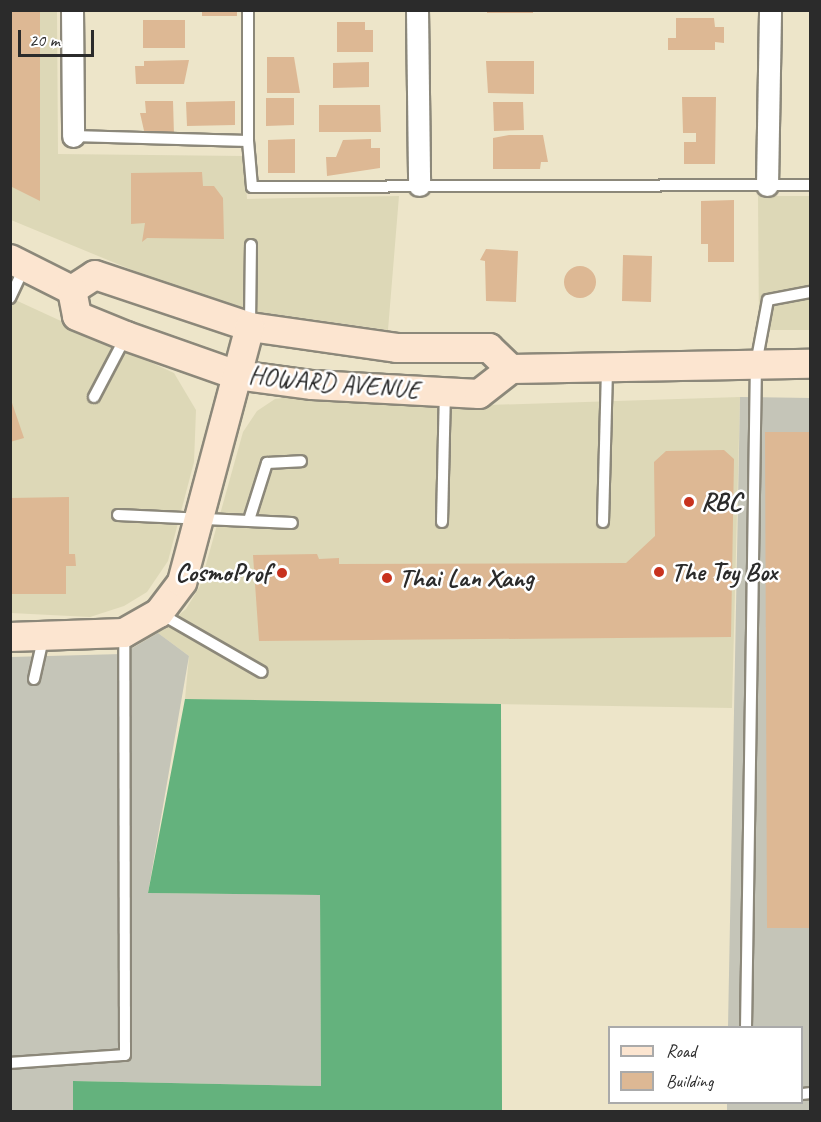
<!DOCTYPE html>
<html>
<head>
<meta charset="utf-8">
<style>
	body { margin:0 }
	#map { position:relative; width:821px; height:1122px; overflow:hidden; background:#ede5c9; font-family:Caveat,sans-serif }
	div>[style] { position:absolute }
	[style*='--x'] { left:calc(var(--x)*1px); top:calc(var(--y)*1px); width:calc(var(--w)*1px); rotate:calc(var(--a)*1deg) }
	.built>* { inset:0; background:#ddd8b7 }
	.industrial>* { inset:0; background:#c5c5b8 }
	.forest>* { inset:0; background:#64b27d }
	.building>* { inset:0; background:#ddb894 }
	.round { border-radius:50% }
	.roads { filter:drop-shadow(2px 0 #8c887a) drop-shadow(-2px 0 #8c887a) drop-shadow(0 2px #8c887a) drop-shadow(0 -2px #8c887a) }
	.lane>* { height:10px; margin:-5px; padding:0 5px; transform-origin:5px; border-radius:5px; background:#fff }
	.street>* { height:21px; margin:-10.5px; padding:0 10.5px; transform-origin:10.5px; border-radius:10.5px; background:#fff }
	.secondary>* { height:28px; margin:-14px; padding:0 14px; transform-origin:14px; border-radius:14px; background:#fce5d0 }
	.dots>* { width:16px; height:16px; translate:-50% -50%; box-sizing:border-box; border:3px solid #fff; border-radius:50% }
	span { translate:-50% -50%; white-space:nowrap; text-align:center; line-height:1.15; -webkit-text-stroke:5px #fff; paint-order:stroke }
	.street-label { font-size:26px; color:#2b2b2b }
	.poi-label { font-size:26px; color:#2b2b2b; font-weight:700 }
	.left { translate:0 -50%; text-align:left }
	.right { translate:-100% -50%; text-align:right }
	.frame { position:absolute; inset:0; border:12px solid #2b2b2b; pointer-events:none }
	.legend { position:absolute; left:608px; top:1026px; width:195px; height:78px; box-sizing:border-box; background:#fff; border:2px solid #aaa; margin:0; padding:8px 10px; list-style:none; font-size:18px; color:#2b2b2b }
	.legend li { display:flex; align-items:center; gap:12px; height:30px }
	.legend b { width:30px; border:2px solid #aaa }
	.scale { position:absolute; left:18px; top:30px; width:76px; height:27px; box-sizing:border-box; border:3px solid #2b2b2b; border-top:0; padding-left:8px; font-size:18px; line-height:21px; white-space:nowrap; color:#2b2b2b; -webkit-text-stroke:4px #fff; paint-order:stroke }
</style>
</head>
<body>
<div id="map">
	<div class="built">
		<div style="clip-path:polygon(10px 11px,57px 11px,58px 154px,244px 156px,247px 199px,399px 196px,388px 330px,246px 310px,195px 296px,11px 220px)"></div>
		<div style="clip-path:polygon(758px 196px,810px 196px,810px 330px,759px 330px)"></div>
		<div style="clip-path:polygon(11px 298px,174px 373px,196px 410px,194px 462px,168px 561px,147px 592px,124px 606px,90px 617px,11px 613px)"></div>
		<div style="clip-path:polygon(297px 396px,428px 407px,740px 397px,732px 708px,185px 699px,189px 656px,158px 633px,186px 609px,200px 586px,243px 432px,257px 411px,275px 399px)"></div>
	</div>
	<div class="industrial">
		<div style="clip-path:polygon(740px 397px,810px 398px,810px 1111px,727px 1112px,727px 1103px,802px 1102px,802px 1028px,728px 1027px)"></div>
		<div style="clip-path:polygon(158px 633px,189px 656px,148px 893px,320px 895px,321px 1086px,73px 1081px,73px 1111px,11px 1112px,11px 657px,122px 654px)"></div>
	</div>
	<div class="forest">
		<div style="clip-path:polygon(185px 699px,501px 704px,502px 1111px,73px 1111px,73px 1081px,321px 1086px,320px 895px,148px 893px)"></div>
	</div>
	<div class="building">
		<div style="clip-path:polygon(10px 10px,40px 10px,40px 201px,10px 186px)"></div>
		<div style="clip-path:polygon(202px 10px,237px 10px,237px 16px,202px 16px)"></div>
		<div style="clip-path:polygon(487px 10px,533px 10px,533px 13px,487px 13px)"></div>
		<div style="clip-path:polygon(676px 18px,714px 18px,715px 27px,724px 27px,724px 43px,715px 42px,715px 50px,668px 50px,668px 38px,676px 38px)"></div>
		<div style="clip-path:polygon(143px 20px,185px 20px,185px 48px,143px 48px)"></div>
		<div style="clip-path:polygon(337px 22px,365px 22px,365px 30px,373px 30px,373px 52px,337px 52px)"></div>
		<div style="clip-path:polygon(267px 57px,294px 57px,300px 93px,267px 93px)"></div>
		<div style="clip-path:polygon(189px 60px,184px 84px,136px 84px,135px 66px,144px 66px,144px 61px)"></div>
		<div style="clip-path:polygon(486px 61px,534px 61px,534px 94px,488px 93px)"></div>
		<div style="clip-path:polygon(369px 62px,369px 87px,333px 88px,333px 63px)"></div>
		<div style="clip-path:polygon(682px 97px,716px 97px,715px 164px,684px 164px,684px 142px,696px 142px,696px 133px,683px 133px)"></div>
		<div style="clip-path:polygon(266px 98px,294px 98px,294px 125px,266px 126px)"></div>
		<div style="clip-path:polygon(145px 101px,173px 101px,174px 135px,145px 135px,140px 113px,146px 113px)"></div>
		<div style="clip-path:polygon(235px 101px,235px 125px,187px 126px,186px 102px)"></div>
		<div style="clip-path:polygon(493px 102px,523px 102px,524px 130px,494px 131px)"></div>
		<div style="clip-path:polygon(319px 105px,380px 105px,381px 132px,319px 132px)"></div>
		<div style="clip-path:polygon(509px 135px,543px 135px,548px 162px,541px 162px,540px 169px,493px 169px,493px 138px)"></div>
		<div style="clip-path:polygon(295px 139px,295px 173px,268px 173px,268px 140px)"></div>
		<div style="clip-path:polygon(371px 139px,371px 148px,380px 148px,380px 168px,327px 176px,326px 157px,336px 157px,343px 140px)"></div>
		<div style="clip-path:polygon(202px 172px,203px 186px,214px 186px,223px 198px,224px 239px,147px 238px,142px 242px,145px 223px,131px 224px,131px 173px)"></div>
		<div style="clip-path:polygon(734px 200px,734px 262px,708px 262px,708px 244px,701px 244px,701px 201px)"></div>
		<div style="clip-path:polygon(486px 249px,518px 251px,516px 302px,486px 301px,485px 261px,480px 260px)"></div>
		<div style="clip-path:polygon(623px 255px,652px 256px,651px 302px,622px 301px)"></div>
		<div class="round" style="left:564px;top:266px;width:32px;height:32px"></div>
		<div style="clip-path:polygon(10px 397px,24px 438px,10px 442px)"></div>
		<div style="clip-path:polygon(765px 432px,810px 432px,810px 928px,767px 928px)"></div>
		<div style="clip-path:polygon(724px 450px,734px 459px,731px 637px,259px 641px,253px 555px,317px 554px,319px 559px,339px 558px,339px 564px,626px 563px,655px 536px,654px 462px,666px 451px)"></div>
		<div style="clip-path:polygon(69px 497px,69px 554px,75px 554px,76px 566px,66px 566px,66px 594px,10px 594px,10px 498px)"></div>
	</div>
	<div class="roads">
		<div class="lane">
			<div style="--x:248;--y:10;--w:131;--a:90"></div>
			<div style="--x:73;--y:136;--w:175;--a:1.6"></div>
			<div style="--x:248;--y:141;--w:46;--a:85"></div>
			<div style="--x:252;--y:187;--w:558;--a:-0.21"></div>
			<div style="--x:10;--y:298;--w:33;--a:-65"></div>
			<div style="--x:250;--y:324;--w:79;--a:-89.3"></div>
			<div style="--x:94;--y:397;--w:69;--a:-62.3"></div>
			<div style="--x:118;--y:515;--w:174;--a:2.6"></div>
			<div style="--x:249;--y:520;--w:60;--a:-72.5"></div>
			<div style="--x:267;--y:463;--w:34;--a:-3"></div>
			<div style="--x:442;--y:522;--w:129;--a:-88.7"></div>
			<div style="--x:603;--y:522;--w:153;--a:-88.5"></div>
			<div style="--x:161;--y:614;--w:116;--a:29.9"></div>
			<div style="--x:34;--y:679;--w:41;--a:-77.3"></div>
			<div style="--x:746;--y:1028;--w:664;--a:-89.14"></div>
			<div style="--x:756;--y:364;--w:65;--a:-79.4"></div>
			<div style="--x:768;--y:300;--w:43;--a:-10.8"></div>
			<div style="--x:10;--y:1063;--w:115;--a:-4"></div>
			<div style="--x:125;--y:1055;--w:422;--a:-90.1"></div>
			<div style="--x:802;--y:1094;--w:8;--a:-7"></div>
		</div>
		<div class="street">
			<div style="--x:72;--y:10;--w:126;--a:89.5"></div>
			<div style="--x:417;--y:10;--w:175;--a:89.3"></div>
			<div style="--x:767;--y:185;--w:175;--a:-89"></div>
		</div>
		<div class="secondary">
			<div style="--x:10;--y:259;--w:69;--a:26.6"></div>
			<div style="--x:72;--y:290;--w:26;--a:79"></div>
			<div style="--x:77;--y:316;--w:53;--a:22.2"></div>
			<div style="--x:126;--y:336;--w:118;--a:19.4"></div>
			<div style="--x:237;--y:375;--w:76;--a:7.6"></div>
			<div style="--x:312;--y:385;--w:167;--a:3.1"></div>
			<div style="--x:479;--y:394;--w:41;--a:-38"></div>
			<div style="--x:511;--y:369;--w:299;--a:-1"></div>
			<div style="--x:72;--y:290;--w:27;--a:-33"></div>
			<div style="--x:95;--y:275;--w:163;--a:18.5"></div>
			<div style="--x:250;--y:327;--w:148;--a:8.1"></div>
			<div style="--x:397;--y:348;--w:92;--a:0"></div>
			<div style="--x:489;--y:348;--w:30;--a:44"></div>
			<div style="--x:10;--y:637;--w:114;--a:-2"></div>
			<div style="--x:124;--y:633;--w:40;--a:-29.7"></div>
			<div style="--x:159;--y:613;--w:39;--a:-53"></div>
			<div style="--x:182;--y:582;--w:264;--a:-75.1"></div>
		</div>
	</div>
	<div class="dots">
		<div style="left:689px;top:502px;background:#c8321e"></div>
		<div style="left:659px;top:572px;background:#c8321e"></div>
		<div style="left:282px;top:573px;background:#c8321e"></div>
		<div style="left:387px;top:578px;background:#c8321e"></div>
	</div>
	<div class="street-label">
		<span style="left:334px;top:383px;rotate:5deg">HOWARD AVENUE</span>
	</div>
	<div class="poi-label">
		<span class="left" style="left:701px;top:502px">RBC</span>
		<span class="left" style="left:671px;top:572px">The Toy Box</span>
		<span class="right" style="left:270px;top:573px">CosmoProf</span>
		<span class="left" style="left:399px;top:578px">Thai Lan Xang</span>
	</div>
	<div class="frame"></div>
	<ul class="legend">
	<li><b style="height:8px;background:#fce5d0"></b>Road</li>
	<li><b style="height:16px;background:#ddb894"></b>Building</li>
	</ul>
	<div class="scale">20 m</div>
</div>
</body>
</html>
